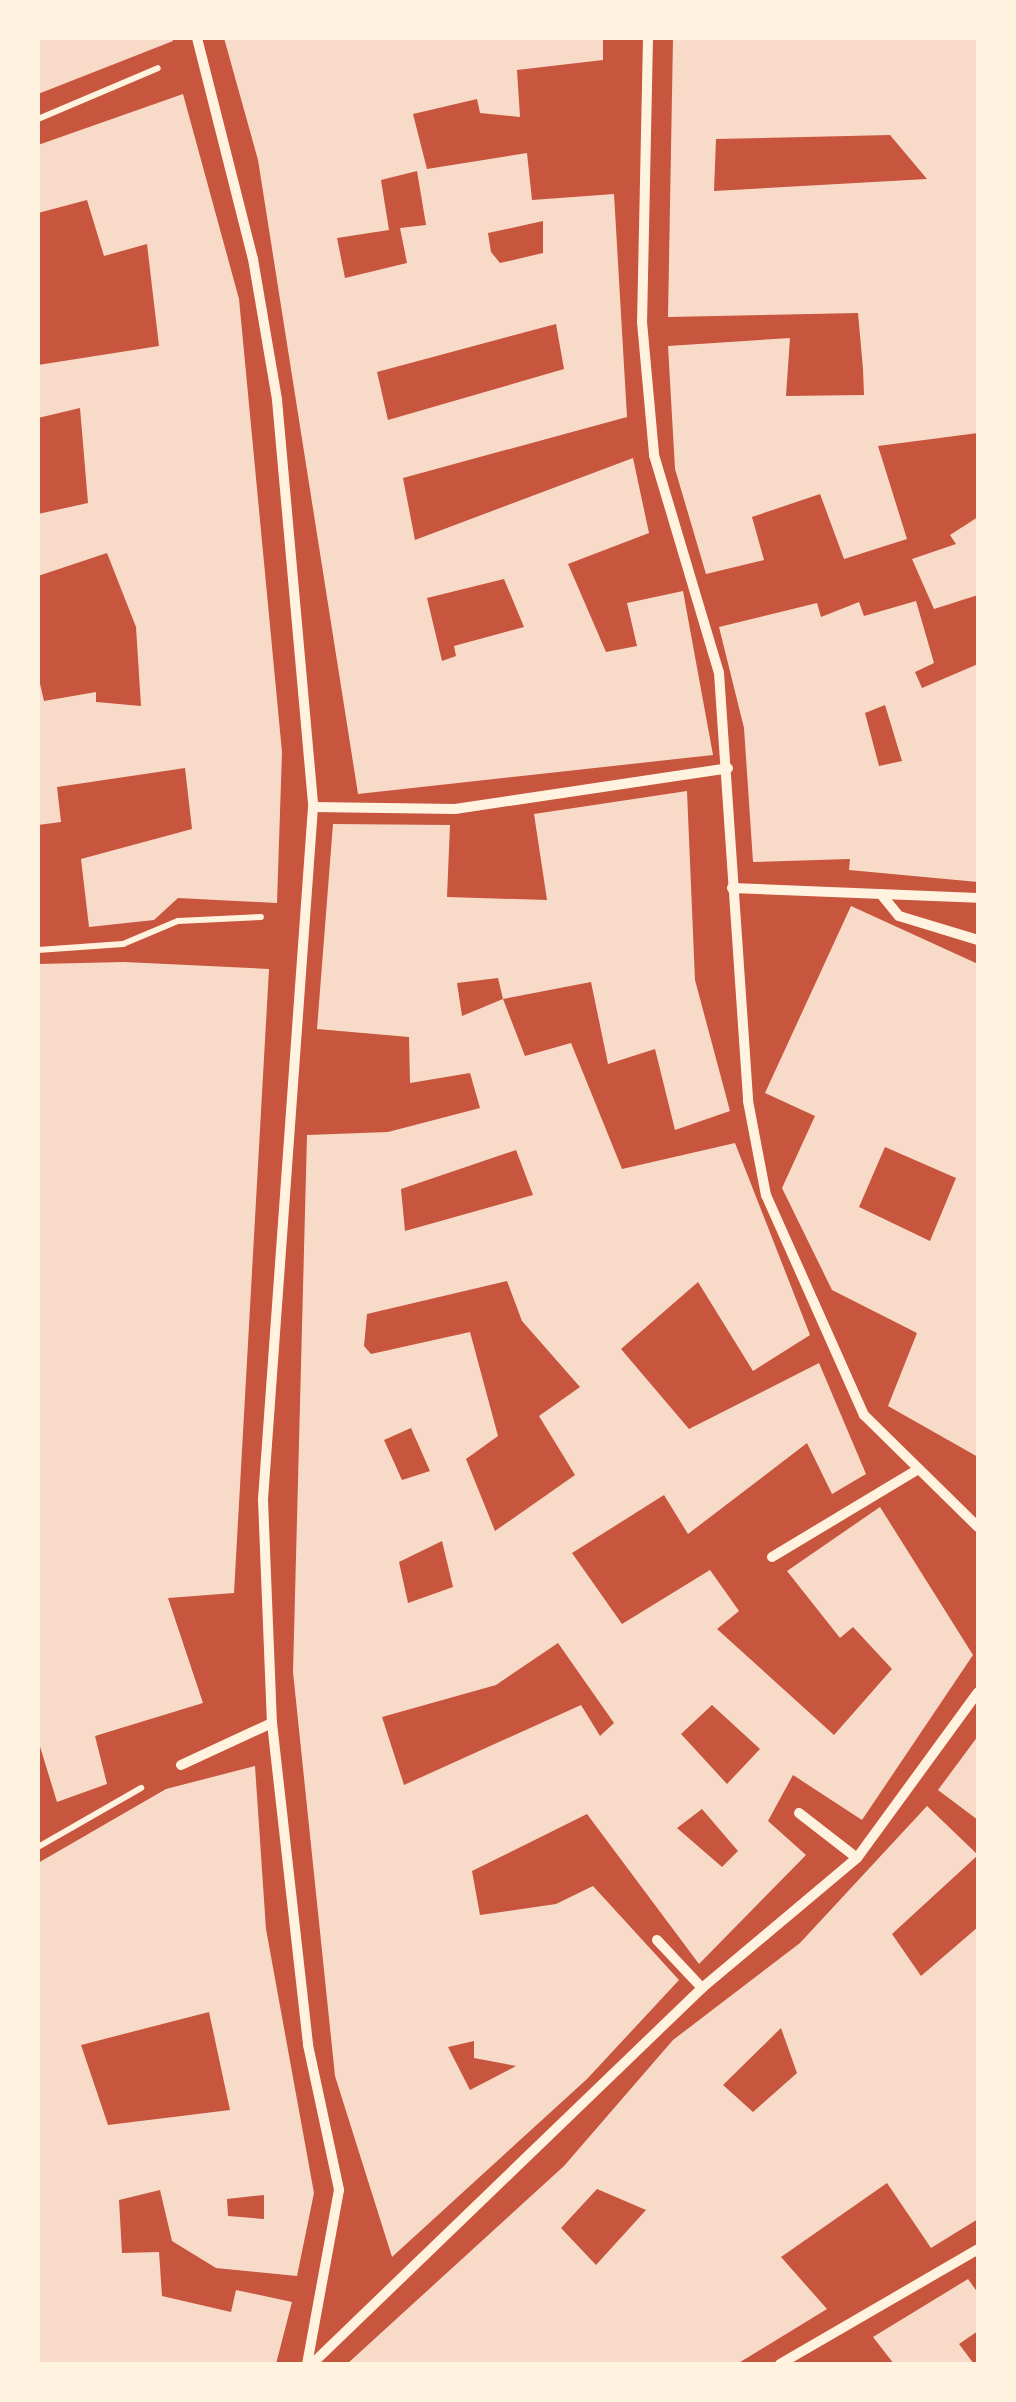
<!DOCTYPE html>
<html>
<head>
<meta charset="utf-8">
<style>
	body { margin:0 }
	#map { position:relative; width:1016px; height:2402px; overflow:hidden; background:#c8553d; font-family:"Nunito Sans",sans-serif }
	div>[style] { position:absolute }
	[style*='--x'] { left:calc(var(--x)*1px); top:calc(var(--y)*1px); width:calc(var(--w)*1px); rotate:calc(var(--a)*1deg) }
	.building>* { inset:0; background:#f7dbc8 }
	.path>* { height:6px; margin:-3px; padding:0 3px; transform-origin:3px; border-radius:3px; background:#fff3e0 }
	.minor>* { height:10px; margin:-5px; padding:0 5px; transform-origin:5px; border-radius:5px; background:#fff3e0 }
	span { translate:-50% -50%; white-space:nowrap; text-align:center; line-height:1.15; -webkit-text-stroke:8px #fff3e0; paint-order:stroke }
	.frame { position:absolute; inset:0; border:40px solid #fff3e0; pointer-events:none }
</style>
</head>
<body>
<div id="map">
	<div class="building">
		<div style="clip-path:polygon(38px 38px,172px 38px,173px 41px,38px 94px)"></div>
		<div style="clip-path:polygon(evenodd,224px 38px,603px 38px,603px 60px,517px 70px,520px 117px,480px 113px,477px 99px,413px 114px,427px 169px,527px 153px,532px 200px,614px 194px,627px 417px,403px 478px,415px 540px,633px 458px,649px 533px,568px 564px,606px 652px,637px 646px,627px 603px,683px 591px,713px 755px,358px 794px,258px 160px,224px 38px,417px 171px,426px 225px,400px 228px,407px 263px,345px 278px,337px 238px,389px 230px,381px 180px,417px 171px,224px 38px,543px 221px,543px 253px,500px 263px,491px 252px,488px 233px,543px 221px,224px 38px,556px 324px,564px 369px,388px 420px,377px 372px,556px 324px,224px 38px,504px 579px,524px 627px,454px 646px,456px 656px,442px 661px,427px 598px,504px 579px)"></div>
		<div style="clip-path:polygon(evenodd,673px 38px,978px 38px,978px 433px,878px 446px,907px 539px,844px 559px,820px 494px,752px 517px,764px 560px,706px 574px,675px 469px,668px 346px,790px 338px,786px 396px,864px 395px,863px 369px,858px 313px,668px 317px,673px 38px,890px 135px,927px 179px,714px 191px,716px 139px,890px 135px)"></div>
		<div style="clip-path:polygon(183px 94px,239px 299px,282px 752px,277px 903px,178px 898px,154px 920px,89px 927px,81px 859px,192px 829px,185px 768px,57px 787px,61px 822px,38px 825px,38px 675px,44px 701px,96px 692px,96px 702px,141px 706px,136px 627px,107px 553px,38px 576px,38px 514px,88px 503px,80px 408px,38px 418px,38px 365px,159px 346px,147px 244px,104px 256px,87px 200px,38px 213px,38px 145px)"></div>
		<div style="clip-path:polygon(978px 517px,978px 595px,934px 609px,912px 559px,956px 544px,950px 535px)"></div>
		<div style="clip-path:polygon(evenodd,916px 601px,934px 663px,915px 672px,922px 688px,978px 664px,978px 882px,849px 870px,850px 859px,753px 862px,744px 728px,719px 627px,817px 603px,821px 617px,859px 602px,864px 616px,916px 601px,885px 705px,902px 761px,879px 766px,865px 713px,885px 705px)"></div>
		<div style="clip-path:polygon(evenodd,687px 791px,695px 980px,730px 1111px,675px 1130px,655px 1049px,608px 1064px,591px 982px,503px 999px,525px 1056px,571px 1043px,622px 1169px,735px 1143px,810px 1335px,753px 1371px,698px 1282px,621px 1349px,689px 1429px,819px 1363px,866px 1474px,832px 1494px,807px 1443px,688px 1534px,664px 1495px,572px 1553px,622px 1624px,710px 1570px,739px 1611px,717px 1629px,834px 1735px,892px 1669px,853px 1627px,840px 1638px,787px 1571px,880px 1507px,973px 1655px,862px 1820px,793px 1775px,768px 1821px,806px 1855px,699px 1964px,587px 1814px,472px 1871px,480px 1915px,556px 1904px,593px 1886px,679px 1980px,587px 2079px,392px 2257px,335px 2076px,293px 1672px,307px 1135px,388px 1132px,480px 1108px,470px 1073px,410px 1083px,409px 1037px,317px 1029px,333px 824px,450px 825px,447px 897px,547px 900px,534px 814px,687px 791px,498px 978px,503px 999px,462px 1016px,457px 983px,498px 978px,687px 791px,516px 1150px,533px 1195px,405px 1231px,401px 1189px,516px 1150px,687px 791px,507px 1281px,522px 1321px,580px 1387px,539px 1416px,575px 1475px,495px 1531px,466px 1459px,498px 1436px,470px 1332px,371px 1354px,364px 1346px,367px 1314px,507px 1281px,687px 791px,411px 1428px,430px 1471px,402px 1480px,384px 1440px,411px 1428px,687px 791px,442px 1541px,453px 1587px,408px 1603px,399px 1562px,442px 1541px,687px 791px,558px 1643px,614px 1723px,600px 1736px,581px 1705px,404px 1785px,382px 1717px,496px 1685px,558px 1643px,687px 791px,712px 1705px,760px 1749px,727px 1784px,681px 1734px,712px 1705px,687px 791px,702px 1809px,738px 1851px,722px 1867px,677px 1828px,702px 1809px,687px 791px,474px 2041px,474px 2058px,516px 2066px,470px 2090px,448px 2047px,474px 2041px)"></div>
		<div style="clip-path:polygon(evenodd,851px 906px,978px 964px,978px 1457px,888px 1406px,917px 1333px,832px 1290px,782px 1188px,815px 1116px,765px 1093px,851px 906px,885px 1147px,956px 1178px,930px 1241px,859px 1207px,885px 1147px)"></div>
		<div style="clip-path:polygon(124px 962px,269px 969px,234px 1593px,168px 1598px,203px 1703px,95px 1736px,107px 1784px,57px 1802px,38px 1740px,38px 964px)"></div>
		<div style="clip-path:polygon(978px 1736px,978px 1820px,938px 1790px)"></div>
		<div style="clip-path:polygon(evenodd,255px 1766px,266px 1929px,314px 2193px,297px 2276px,216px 2268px,172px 2241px,160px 2190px,119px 2200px,122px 2253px,159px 2252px,162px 2296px,231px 2312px,236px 2290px,292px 2302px,276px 2364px,38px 2364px,38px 1863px,166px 1789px,255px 1766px,209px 2012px,230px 2110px,108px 2125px,81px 2045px,209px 2012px,255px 1766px,264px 2195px,264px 2219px,228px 2216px,227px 2199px,264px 2195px)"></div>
		<div style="clip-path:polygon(evenodd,927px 1806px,978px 1855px,892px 1934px,921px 1976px,978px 1927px,978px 2219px,931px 2248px,887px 2183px,781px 2257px,827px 2309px,737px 2364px,347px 2364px,564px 2166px,673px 2040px,800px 1943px,927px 1806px,781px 2028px,797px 2073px,753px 2112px,723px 2085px,781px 2028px,927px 1806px,597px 2189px,646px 2210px,596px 2265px,561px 2228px,597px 2189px)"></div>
		<div style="clip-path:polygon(968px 2279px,978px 2293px,978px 2331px,959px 2344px,974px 2364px,894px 2364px,873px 2337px)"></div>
	</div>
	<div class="path">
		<div style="--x:38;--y:119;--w:130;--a:-23"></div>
		<div style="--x:38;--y:950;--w:85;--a:-4"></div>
		<div style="--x:123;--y:944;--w:60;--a:-22.7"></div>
		<div style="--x:178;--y:921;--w:83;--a:-2.8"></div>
		<div style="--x:38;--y:1847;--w:119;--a:-29.8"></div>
	</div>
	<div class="minor">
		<div style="--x:197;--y:38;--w:228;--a:75.8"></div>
		<div style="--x:253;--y:259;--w:143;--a:80.3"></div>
		<div style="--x:277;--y:400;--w:409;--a:84.9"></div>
		<div style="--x:313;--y:807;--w:695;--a:94.13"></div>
		<div style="--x:263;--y:1500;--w:223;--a:87.7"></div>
		<div style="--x:272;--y:1723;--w:324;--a:83.6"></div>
		<div style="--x:308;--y:2045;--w:148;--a:77.9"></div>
		<div style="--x:339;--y:2190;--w:177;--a:100.4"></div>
		<div style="--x:648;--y:38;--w:284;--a:91.2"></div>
		<div style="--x:642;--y:322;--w:134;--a:84.8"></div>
		<div style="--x:654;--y:455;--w:227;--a:73.4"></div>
		<div style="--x:719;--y:673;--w:429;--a:86.1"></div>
		<div style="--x:748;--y:1101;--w:96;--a:79.2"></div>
		<div style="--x:766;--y:1195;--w:241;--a:66"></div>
		<div style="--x:864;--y:1415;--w:160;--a:44.5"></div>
		<div style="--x:313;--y:807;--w:142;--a:0.8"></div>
		<div style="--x:455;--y:809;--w:276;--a:-8.5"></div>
		<div style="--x:732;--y:888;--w:246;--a:2.3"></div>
		<div style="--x:881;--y:894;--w:28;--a:51"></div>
		<div style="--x:899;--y:916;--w:83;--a:16.9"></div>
		<div style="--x:772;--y:1557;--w:169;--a:-31"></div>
		<div style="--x:181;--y:1765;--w:100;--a:-24.8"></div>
		<div style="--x:799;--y:1813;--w:73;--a:37.8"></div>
		<div style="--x:657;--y:1940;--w:66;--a:46.8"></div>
		<div style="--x:312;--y:2364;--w:542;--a:-43.95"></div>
		<div style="--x:702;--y:1988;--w:202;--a:-40"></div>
		<div style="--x:857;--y:1858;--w:205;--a:-53.9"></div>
		<div style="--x:780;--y:2364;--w:229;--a:-30.1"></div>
	</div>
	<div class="frame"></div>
</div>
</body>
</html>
